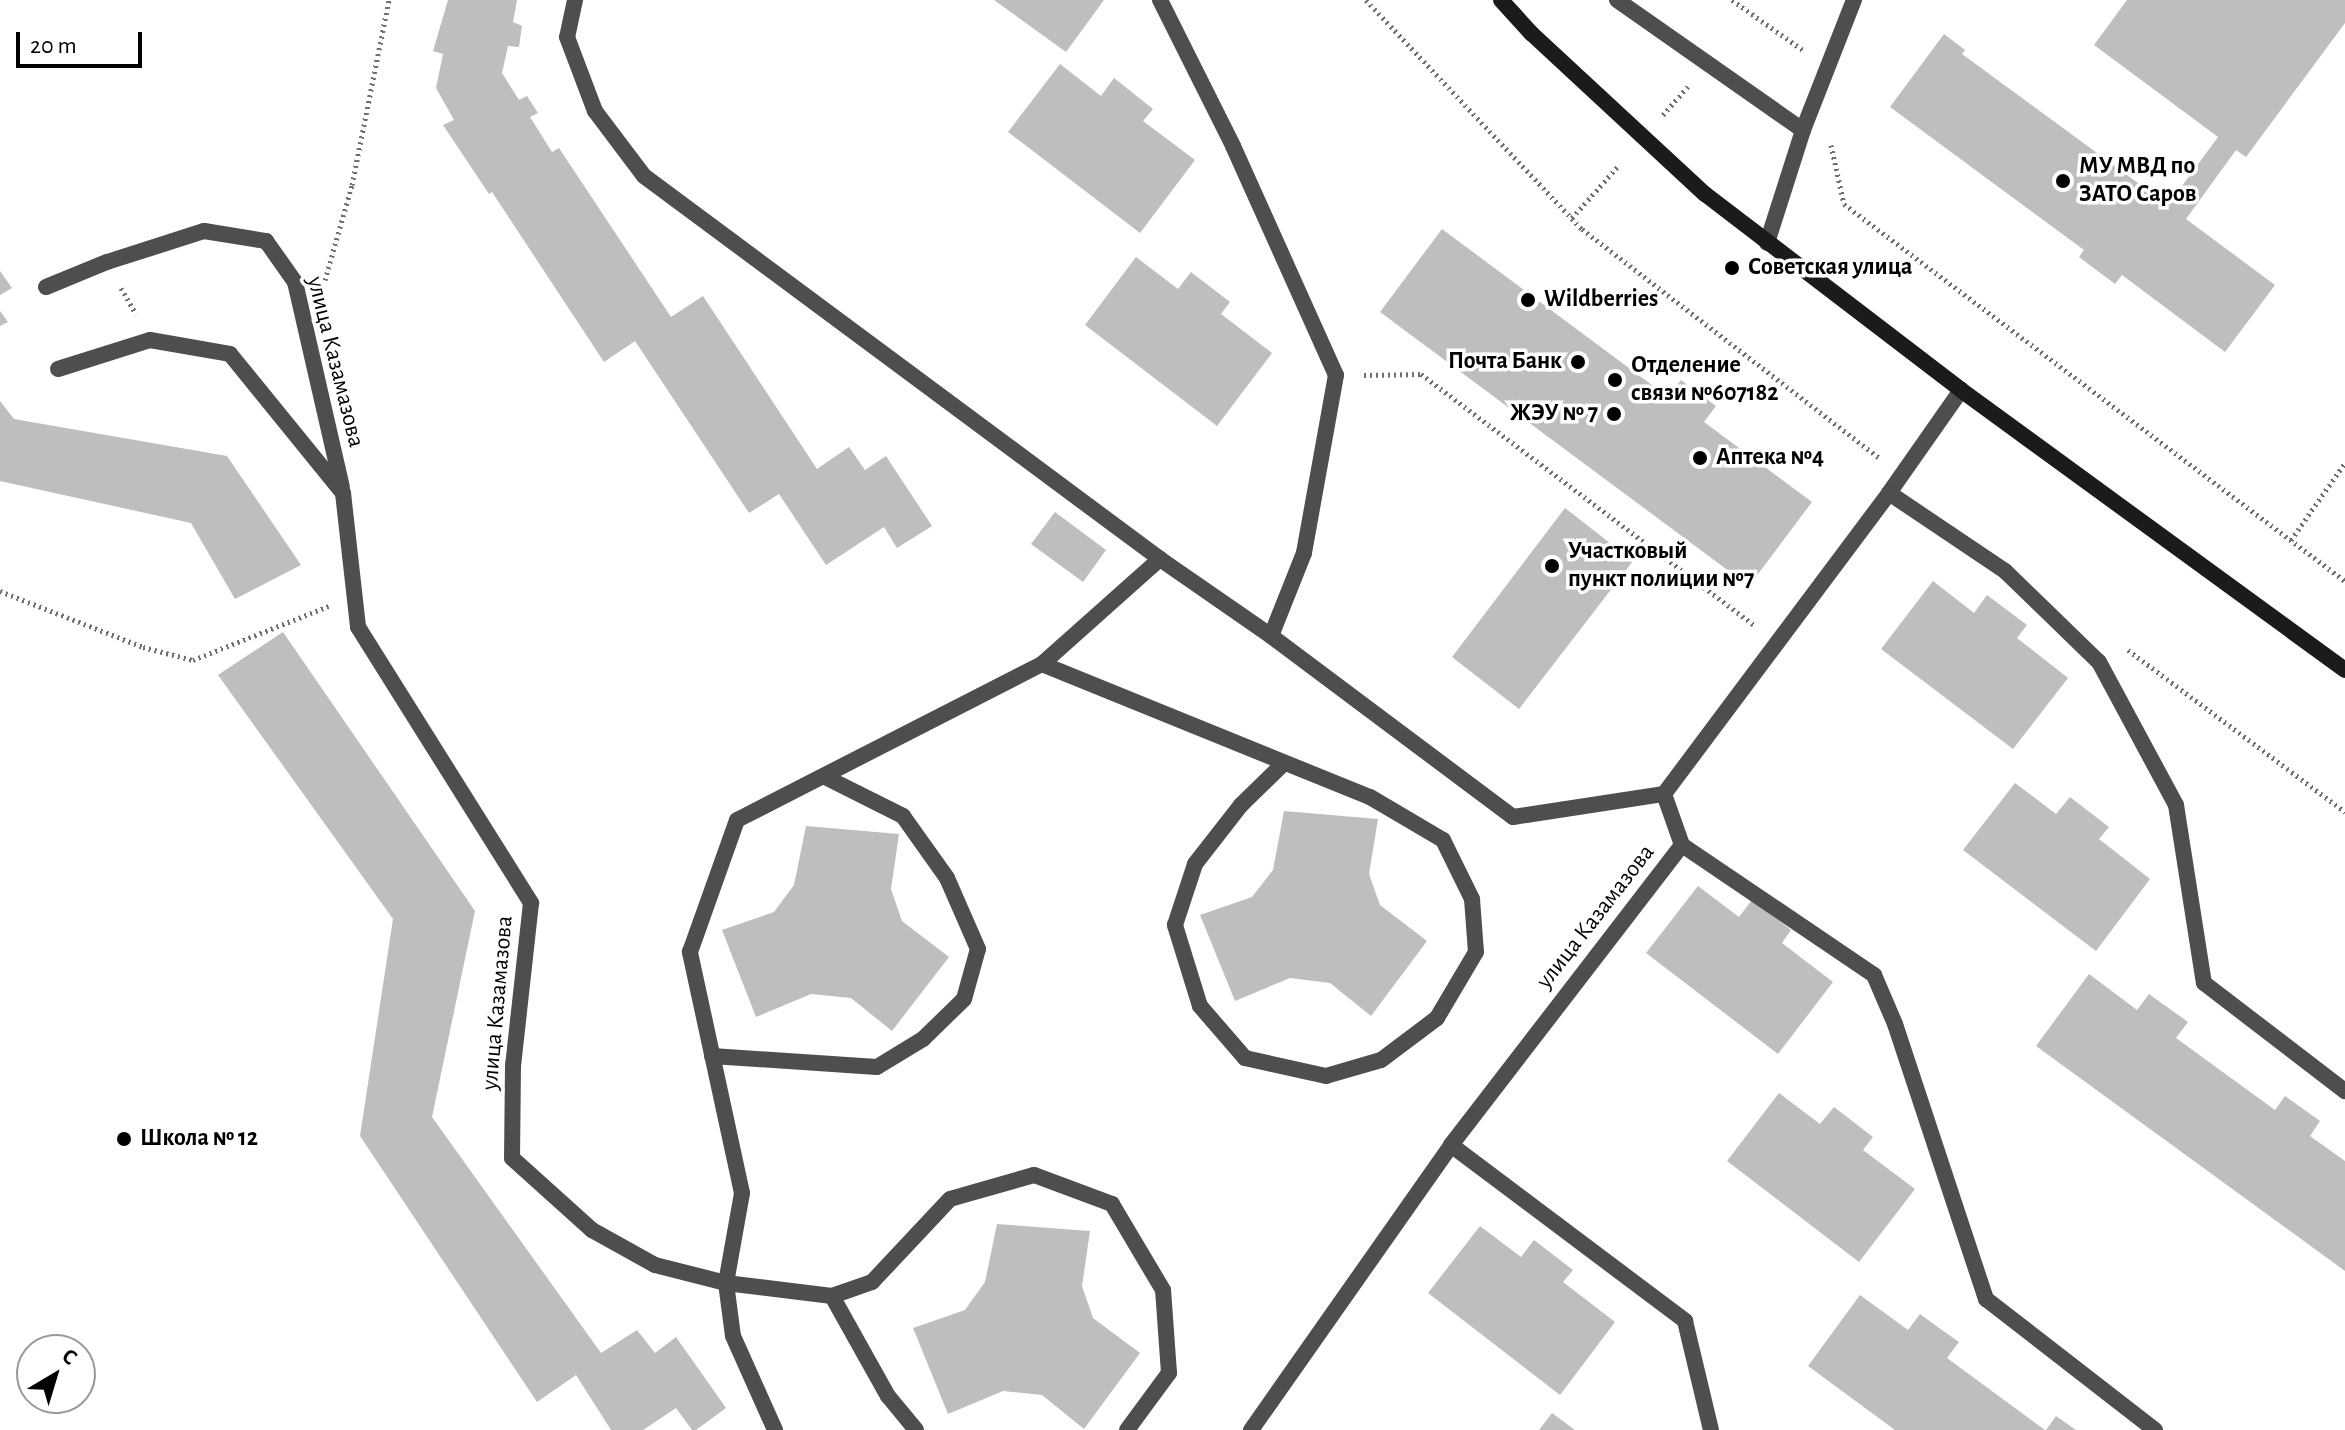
<!DOCTYPE html>
<html>
<head>
<meta charset="utf-8">
<style>
	body { margin:0 }
	#map { position:relative; width:2345px; height:1430px; overflow:hidden; background:#fff; font-family:"Alegreya Sans",sans-serif }
	div>[style] { position:absolute }
	[style*='--x'] { left:calc(var(--x)*1px); top:calc(var(--y)*1px); width:calc(var(--w)*1px); rotate:calc(var(--a)*1deg) }
	.building>* { inset:0; background:#bebebe }
	.path>* { height:5px; margin-top:-2.5px; transform-origin:0; background:repeating-linear-gradient(90deg,#707070 0 2px,transparent 0 6px) }
	.lane>* { height:16px; margin:-8px; padding:0 8px; transform-origin:8px; border-radius:8px; background:#4e4e4e }
	.street>* { height:16px; margin:-8px; padding:0 8px; transform-origin:8px; border-radius:8px; background:#4e4e4e }
	.secondary>* { height:16px; margin:-8px; padding:0 8px; transform-origin:8px; border-radius:8px; background:#1b1b1b }
	.dots>* { width:22px; height:22px; translate:-50% -50%; box-sizing:border-box; border:4px solid #fff; border-radius:50% }
	span { translate:-50% -50%; white-space:nowrap; text-align:center; line-height:1.15; -webkit-text-stroke:7px #fff; paint-order:stroke }
	.poi-label { font-size:24px; color:#000; font-weight:700 }
	.left { translate:0 -50%; text-align:left }
	.right { translate:-100% -50%; text-align:right }
	.street-label { font-size:24px; color:#000 }
	.north { position:absolute; left:16px; top:1334px; width:80px; height:80px; box-sizing:border-box; background:#fff; border:2px solid #999; border-radius:50%; rotate:38deg; font-size:22px; font-weight:700; line-height:32px; text-align:center; color:#000 }
	.north::after { content:''; display:block; margin:auto; width:28px; height:36px; background:#000; clip-path:polygon(50% 0,100% 100%,50% 72%,0 100%) }
	.scale { position:absolute; left:16px; top:32px; width:126px; height:36px; box-sizing:border-box; border:4px solid #000; border-top:0; padding-left:10px; font-size:24px; line-height:28px; white-space:nowrap; color:#000; -webkit-text-stroke:6px #fff; paint-order:stroke }
</style>
</head>
<body>
<div id="map">
	<div class="building">
		<div style="clip-path:polygon(448px 0,517px 0,513px 22px,522px 26px,519px 47px,508px 46px,502px 73px,519px 100px,527px 96px,538px 113px,530px 117px,552px 152px,559px 148px,671px 317px,703px 296px,817px 469px,849px 447px,865px 470px,886px 456px,932px 526px,897px 548px,884px 527px,826px 565px,779px 494px,749px 513px,635px 341px,604px 362px,492px 192px,489px 194px,443px 125px,454px 120px,436px 88px,443px 54px,433px 51px)"></div>
		<div style="clip-path:polygon(994px 0,1104px 0,1066px 52px)"></div>
		<div style="clip-path:polygon(2127px 0,2345px 0,2345px 23px,2246px 157px,2236px 150px,2186px 219px,2275px 285px,2225px 352px,2122px 275px,2115px 284px,2079px 257px,2084px 250px,1890px 107px,1944px 34px,1965px 50px,1962px 54px,2168px 205px,2218px 137px,2094px 45px)"></div>
		<div style="clip-path:polygon(1060px 64px,1101px 96px,1114px 78px,1153px 109px,1143px 121px,1195px 160px,1140px 233px,1008px 132px)"></div>
		<div style="clip-path:polygon(1442px 229px,1668px 397px,1681px 380px,1716px 406px,1704px 422px,1812px 502px,1749px 586px,1380px 312px)"></div>
		<div style="clip-path:polygon(1136px 257px,1178px 289px,1191px 272px,1230px 302px,1221px 314px,1272px 353px,1217px 426px,1085px 325px)"></div>
		<div style="clip-path:polygon(0 271px,12px 288px,0 295px)"></div>
		<div style="clip-path:polygon(0 311px,8px 322px,0 326px)"></div>
		<div style="clip-path:polygon(0 401px,14px 419px,227px 456px,301px 565px,235px 599px,191px 523px,0 481px)"></div>
		<div style="clip-path:polygon(1565px 508px,1633px 561px,1519px 709px,1452px 657px)"></div>
		<div style="clip-path:polygon(1055px 512px,1106px 550px,1083px 582px,1031px 544px)"></div>
		<div style="clip-path:polygon(1933px 581px,1974px 613px,1987px 595px,2027px 625px,2017px 638px,2068px 678px,2013px 749px,1881px 649px)"></div>
		<div style="clip-path:polygon(283px 632px,475px 911px,432px 1117px,601px 1353px,637px 1330px,655px 1353px,676px 1337px,726px 1408px,696px 1430px,692px 1430px,676px 1408px,643px 1430px,611px 1430px,576px 1375px,537px 1402px,360px 1136px,393px 919px,218px 675px)"></div>
		<div style="clip-path:polygon(2015px 783px,2056px 814px,2070px 797px,2109px 827px,2099px 839px,2150px 879px,2096px 951px,1963px 850px)"></div>
		<div style="clip-path:polygon(1284px 811px,1378px 819px,1369px 874px,1380px 905px,1427px 941px,1371px 1016px,1330px 983px,1290px 978px,1235px 1001px,1200px 915px,1252px 897px,1273px 870px)"></div>
		<div style="clip-path:polygon(806px 826px,899px 834px,891px 889px,902px 921px,949px 957px,892px 1031px,851px 998px,811px 994px,756px 1017px,722px 930px,774px 912px,794px 885px)"></div>
		<div style="clip-path:polygon(1698px 886px,1739px 917px,1752px 900px,1791px 930px,1782px 943px,1833px 982px,1778px 1054px,1646px 953px)"></div>
		<div style="clip-path:polygon(2089px 974px,2137px 1010px,2149px 994px,2188px 1022px,2176px 1038px,2275px 1110px,2285px 1096px,2320px 1121px,2310px 1136px,2345px 1161px,2345px 1271px,2036px 1046px)"></div>
		<div style="clip-path:polygon(1779px 1093px,1820px 1124px,1834px 1107px,1873px 1137px,1863px 1150px,1915px 1189px,1859px 1262px,1727px 1161px)"></div>
		<div style="clip-path:polygon(997px 1224px,1090px 1231px,1082px 1286px,1093px 1318px,1140px 1353px,1084px 1429px,1042px 1395px,1003px 1391px,948px 1414px,913px 1328px,965px 1310px,985px 1282px)"></div>
		<div style="clip-path:polygon(1480px 1226px,1521px 1257px,1534px 1240px,1573px 1270px,1563px 1282px,1615px 1322px,1560px 1395px,1428px 1293px)"></div>
		<div style="clip-path:polygon(1860px 1295px,1908px 1330px,1920px 1314px,1939px 1328px,1959px 1342px,1947px 1358px,2045px 1430px,1895px 1430px,1808px 1366px)"></div>
		<div style="clip-path:polygon(1552px 1413px,1575px 1430px,1539px 1430px)"></div>
		<div style="clip-path:polygon(2056px 1416px,2076px 1430px,2046px 1430px)"></div>
	</div>
	<div class="path">
		<div style="--x:1366;--y:0;--w:315;--a:46.7"></div>
		<div style="--x:1582;--y:229;--w:375;--a:37.6"></div>
		<div style="--x:1732;--y:0;--w:87;--a:35.2"></div>
		<div style="--x:1663;--y:115;--w:38;--a:-49"></div>
		<div style="--x:1831;--y:145;--w:60;--a:77.6"></div>
		<div style="--x:1844;--y:204;--w:627;--a:36.96"></div>
		<div style="--x:1572;--y:218;--w:71;--a:-48.4"></div>
		<div style="--x:325;--y:280;--w:99;--a:-74.1"></div>
		<div style="--x:352;--y:185;--w:189;--a:-78.7"></div>
		<div style="--x:121;--y:288;--w:30;--a:60"></div>
		<div style="--x:1364;--y:375;--w:57;--a:-1"></div>
		<div style="--x:1421;--y:374;--w:417;--a:37"></div>
		<div style="--x:2291;--y:540;--w:94;--a:-55"></div>
		<div style="--x:0;--y:591;--w:154;--a:21.4"></div>
		<div style="--x:143;--y:647;--w:52;--a:14.6"></div>
		<div style="--x:193;--y:660;--w:146;--a:-21.7"></div>
		<div style="--x:2128;--y:650;--w:271;--a:36.7"></div>
	</div>
	<div class="lane">
		<div style="--x:575;--y:0;--w:38;--a:102"></div>
		<div style="--x:567;--y:37;--w:79;--a:69.3"></div>
		<div style="--x:595;--y:111;--w:81;--a:53"></div>
		<div style="--x:644;--y:176;--w:643;--a:36.58"></div>
		<div style="--x:1160;--y:559;--w:135;--a:34.7"></div>
		<div style="--x:1160;--y:0;--w:163;--a:63.4"></div>
		<div style="--x:1233;--y:146;--w:251;--a:65.8"></div>
		<div style="--x:1336;--y:375;--w:181;--a:100.2"></div>
		<div style="--x:1304;--y:553;--w:89;--a:111.7"></div>
		<div style="--x:1271;--y:636;--w:302;--a:36.8"></div>
		<div style="--x:1513;--y:817;--w:153;--a:-8.7"></div>
		<div style="--x:1617;--y:0;--w:227;--a:35"></div>
		<div style="--x:1767;--y:243;--w:119;--a:-72.3"></div>
		<div style="--x:1803;--y:130;--w:140;--a:-68.6"></div>
		<div style="--x:1889;--y:493;--w:140;--a:33.9"></div>
		<div style="--x:2005;--y:571;--w:131;--a:44.1"></div>
		<div style="--x:2099;--y:662;--w:162;--a:61.7"></div>
		<div style="--x:2176;--y:805;--w:180;--a:81.1"></div>
		<div style="--x:2204;--y:983;--w:178;--a:37.5"></div>
		<div style="--x:1042;--y:664;--w:354;--a:22.1"></div>
		<div style="--x:1370;--y:797;--w:85;--a:30.5"></div>
		<div style="--x:1443;--y:840;--w:66;--a:63.8"></div>
		<div style="--x:1472;--y:899;--w:53;--a:85.7"></div>
		<div style="--x:1476;--y:952;--w:77;--a:120.6"></div>
		<div style="--x:1437;--y:1018;--w:70;--a:143.1"></div>
		<div style="--x:1381;--y:1060;--w:57;--a:163.8"></div>
		<div style="--x:1326;--y:1076;--w:83;--a:-167.5"></div>
		<div style="--x:1245;--y:1058;--w:69;--a:-130.9"></div>
		<div style="--x:1200;--y:1006;--w:85;--a:-107.2"></div>
		<div style="--x:1175;--y:925;--w:64;--a:-71.8"></div>
		<div style="--x:1195;--y:864;--w:75;--a:-52.1"></div>
		<div style="--x:1241;--y:805;--w:57;--a:-44.3"></div>
		<div style="--x:1682;--y:845;--w:232;--a:34.1"></div>
		<div style="--x:1874;--y:975;--w:53;--a:66.8"></div>
		<div style="--x:1895;--y:1024;--w:290;--a:71.7"></div>
		<div style="--x:1986;--y:1299;--w:214;--a:37.8"></div>
		<div style="--x:712;--y:1056;--w:165;--a:3.8"></div>
		<div style="--x:877;--y:1067;--w:54;--a:-31.3"></div>
		<div style="--x:923;--y:1039;--w:57;--a:-44.3"></div>
		<div style="--x:964;--y:999;--w:52;--a:-74.4"></div>
		<div style="--x:978;--y:949;--w:77;--a:-113.6"></div>
		<div style="--x:947;--y:878;--w:76;--a:-125.4"></div>
		<div style="--x:903;--y:816;--w:89;--a:-153.4"></div>
		<div style="--x:1451;--y:1145;--w:293;--a:36.9"></div>
		<div style="--x:1685;--y:1321;--w:112;--a:76.6"></div>
		<div style="--x:832;--y:1296;--w:115;--a:60.8"></div>
		<div style="--x:888;--y:1396;--w:44;--a:50.5"></div>
		<div style="--x:1127;--y:1430;--w:71;--a:-53.6"></div>
		<div style="--x:1169;--y:1373;--w:83;--a:-94.1"></div>
		<div style="--x:1163;--y:1290;--w:100;--a:-120.7"></div>
		<div style="--x:1112;--y:1204;--w:83;--a:-159.6"></div>
		<div style="--x:1034;--y:1175;--w:87;--a:164.1"></div>
		<div style="--x:950;--y:1199;--w:114;--a:133.2"></div>
		<div style="--x:872;--y:1282;--w:42;--a:160.7"></div>
		<div style="--x:832;--y:1296;--w:107;--a:-173"></div>
		<div style="--x:726;--y:1283;--w:91;--a:-79.9"></div>
		<div style="--x:742;--y:1193;--w:247;--a:-102.2"></div>
		<div style="--x:690;--y:952;--w:140;--a:-70.4"></div>
		<div style="--x:737;--y:820;--w:343;--a:-27.1"></div>
		<div style="--x:1042;--y:664;--w:158;--a:-41.7"></div>
	</div>
	<div class="street">
		<div style="--x:46;--y:287;--w:66;--a:-22.3"></div>
		<div style="--x:107;--y:262;--w:102;--a:-17.7"></div>
		<div style="--x:204;--y:231;--w:63;--a:9.2"></div>
		<div style="--x:266;--y:241;--w:50;--a:54.7"></div>
		<div style="--x:295;--y:282;--w:210;--a:77.1"></div>
		<div style="--x:58;--y:369;--w:96;--a:-17.5"></div>
		<div style="--x:150;--y:340;--w:81;--a:9.9"></div>
		<div style="--x:230;--y:354;--w:179;--a:50.9"></div>
		<div style="--x:343;--y:493;--w:135;--a:83.6"></div>
		<div style="--x:358;--y:627;--w:326;--a:57.9"></div>
		<div style="--x:531;--y:903;--w:163;--a:96.3"></div>
		<div style="--x:513;--y:1065;--w:93;--a:90.6"></div>
		<div style="--x:512;--y:1158;--w:108;--a:42"></div>
		<div style="--x:592;--y:1230;--w:72;--a:29.1"></div>
		<div style="--x:655;--y:1265;--w:73;--a:14.2"></div>
		<div style="--x:726;--y:1283;--w:53;--a:82.5"></div>
		<div style="--x:733;--y:1336;--w:103;--a:65.9"></div>
		<div style="--x:1251;--y:1430;--w:348;--a:-54.9"></div>
		<div style="--x:1451;--y:1145;--w:379;--a:-52.4"></div>
		<div style="--x:1682;--y:845;--w:54;--a:-109.4"></div>
		<div style="--x:1664;--y:794;--w:376;--a:-53.2"></div>
		<div style="--x:1889;--y:493;--w:126;--a:-55"></div>
	</div>
	<div class="secondary">
		<div style="--x:1501;--y:0;--w:45;--a:47.7"></div>
		<div style="--x:1531;--y:33;--w:237;--a:42.8"></div>
		<div style="--x:1705;--y:194;--w:322;--a:37.4"></div>
		<div style="--x:1961;--y:390;--w:475;--a:36.1"></div>
	</div>
	<div class="dots">
		<div style="left:2063px;top:181px;background:#000"></div>
		<div style="left:1732px;top:268px;background:#000"></div>
		<div style="left:1528px;top:300px;background:#000"></div>
		<div style="left:1578px;top:362px;background:#000"></div>
		<div style="left:1615px;top:380px;background:#000"></div>
		<div style="left:1614px;top:414px;background:#000"></div>
		<div style="left:1700px;top:458px;background:#000"></div>
		<div style="left:1552px;top:566px;background:#000"></div>
		<div style="left:124px;top:1139px;background:#000"></div>
	</div>
	<div class="poi-label">
		<span class="left" style="left:2079px;top:181px">МУ МВД по<br>ЗАТО Саров</span>
		<span class="left" style="left:1748px;top:268px">Советская улица</span>
		<span class="left" style="left:1544px;top:300px">Wildberries</span>
		<span class="right" style="left:1562px;top:362px">Почта Банк</span>
		<span class="left" style="left:1631px;top:380px">Отделение<br>связи №607182</span>
		<span class="right" style="left:1598px;top:414px">ЖЭУ № 7</span>
		<span class="left" style="left:1716px;top:458px">Аптека №4</span>
		<span class="left" style="left:1568px;top:566px">Участковый<br>пункт полиции №7</span>
		<span class="left" style="left:140px;top:1139px">Школа № 12</span>
	</div>
	<div class="street-label">
		<span style="left:335px;top:362px;rotate:76deg">улица Казамазова</span>
		<span style="left:1596px;top:917px;rotate:-52deg">улица Казамазова</span>
		<span style="left:498px;top:1003px;rotate:-85deg">улица Казамазова</span>
	</div>
	<div class="north">С</div>
	<div class="scale">20 m</div>
</div>
</body>
</html>
